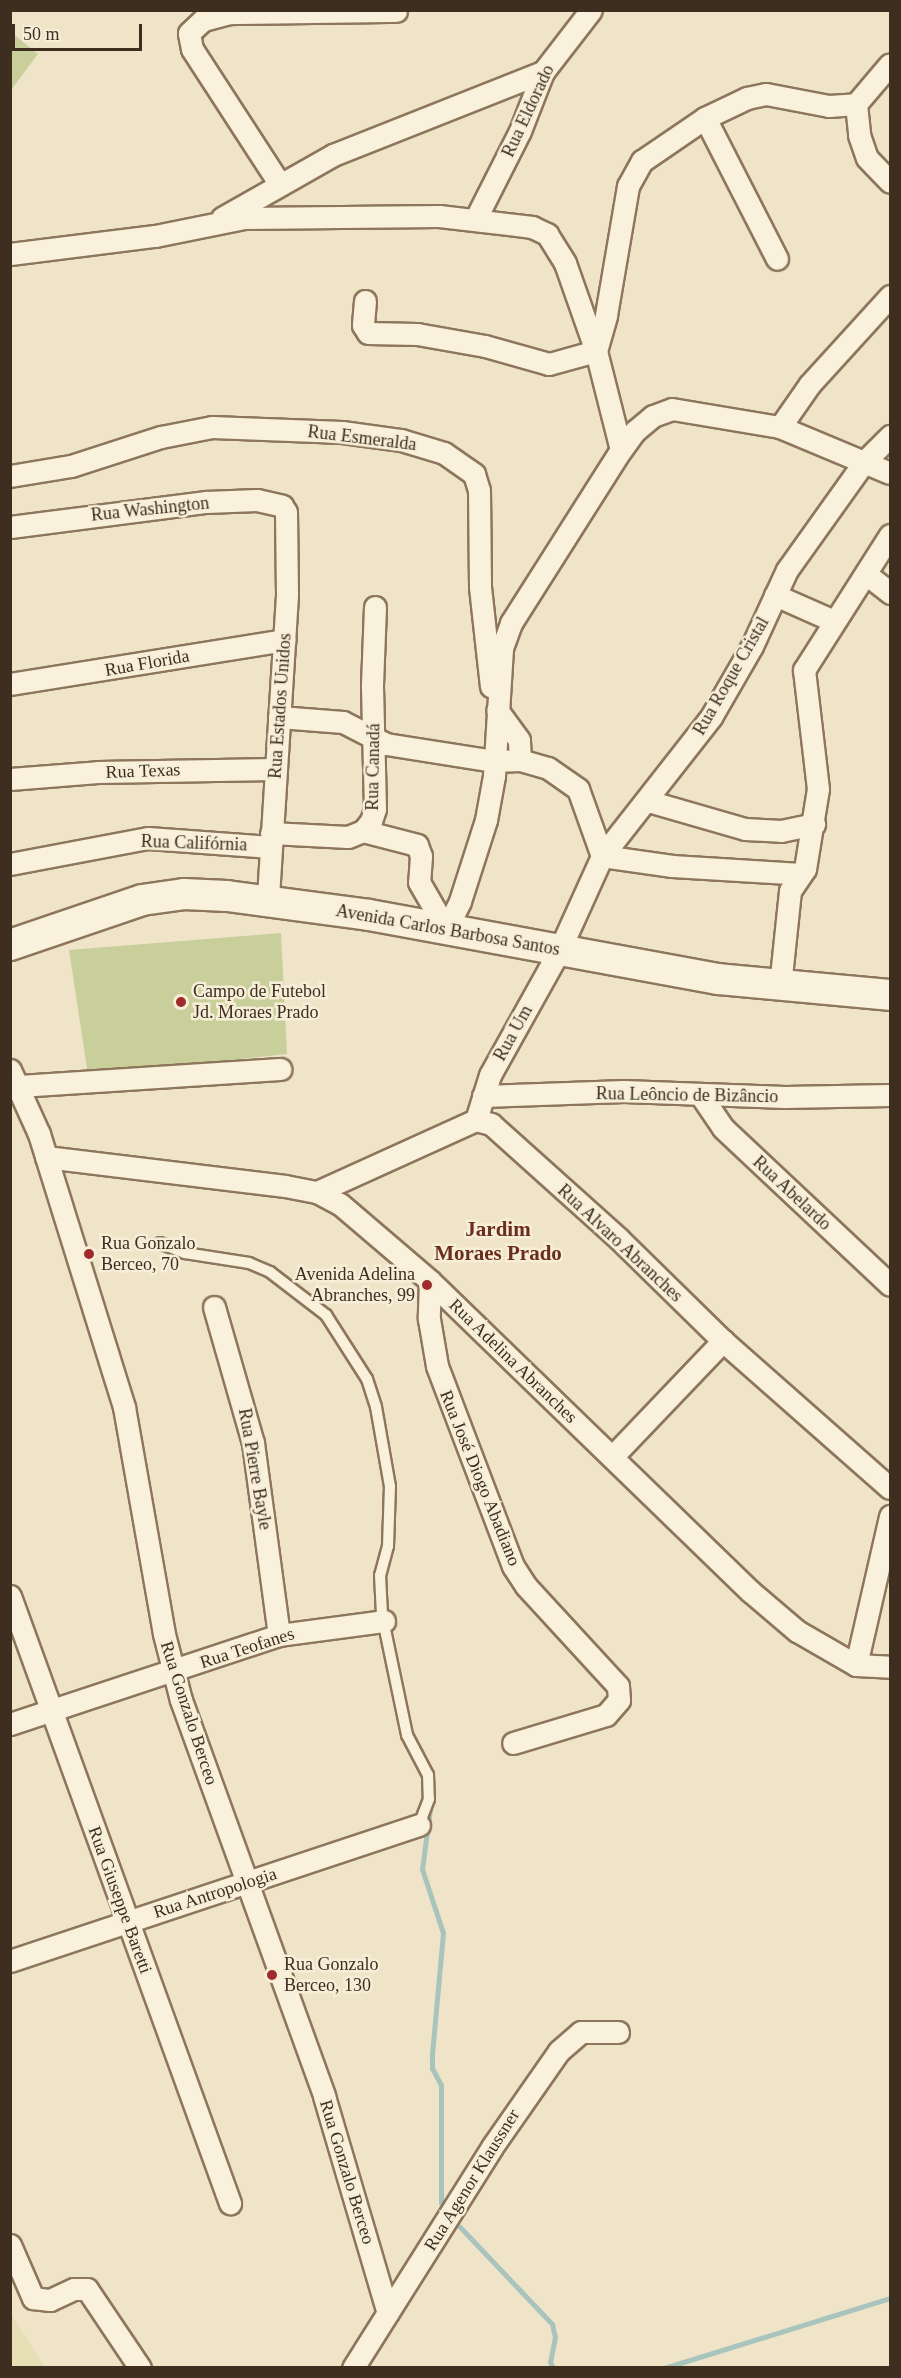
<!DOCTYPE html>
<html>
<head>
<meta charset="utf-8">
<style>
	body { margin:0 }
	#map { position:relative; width:901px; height:2378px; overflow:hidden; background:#f0e4c8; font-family:"Times New Roman",serif }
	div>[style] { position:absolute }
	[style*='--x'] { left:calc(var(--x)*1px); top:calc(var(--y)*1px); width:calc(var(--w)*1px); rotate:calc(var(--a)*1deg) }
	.farmland>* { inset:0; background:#e6deb5 }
	.green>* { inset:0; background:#c9cf9b }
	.stream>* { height:5px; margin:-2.5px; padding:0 2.5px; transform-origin:2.5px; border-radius:2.5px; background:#a9c4bc }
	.roads { filter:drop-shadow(2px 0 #8d765c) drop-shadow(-2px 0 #8d765c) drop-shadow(0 2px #8d765c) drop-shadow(0 -2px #8d765c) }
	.service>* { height:10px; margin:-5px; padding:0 5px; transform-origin:5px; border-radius:5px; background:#faf1dc }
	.minor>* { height:21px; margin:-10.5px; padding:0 10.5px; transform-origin:10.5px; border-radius:10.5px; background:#faf1dc }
	.secondary>* { height:30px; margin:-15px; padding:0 15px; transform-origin:15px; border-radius:15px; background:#faf1dc }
	.dots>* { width:16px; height:16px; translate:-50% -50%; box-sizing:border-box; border:3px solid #f7eed8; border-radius:50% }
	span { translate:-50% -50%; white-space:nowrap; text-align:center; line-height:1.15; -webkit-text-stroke:5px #f7eed8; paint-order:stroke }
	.street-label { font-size:18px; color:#3d2e20 }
	.poi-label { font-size:18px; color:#3d2e20 }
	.left { translate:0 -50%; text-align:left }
	.right { translate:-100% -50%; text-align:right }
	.quarter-label { font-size:21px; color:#6b2e1e; font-weight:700 }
	.frame { position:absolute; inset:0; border:12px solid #3d2e20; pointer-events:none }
	.scale { position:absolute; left:12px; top:24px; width:130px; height:27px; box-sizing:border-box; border:3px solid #3d2e20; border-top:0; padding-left:8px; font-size:18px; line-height:21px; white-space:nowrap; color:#3d2e20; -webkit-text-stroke:4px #f7eed8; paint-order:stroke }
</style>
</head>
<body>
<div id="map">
	<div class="farmland">
		<div style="clip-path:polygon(11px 2314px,45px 2367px,11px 2367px)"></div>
	</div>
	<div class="green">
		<div style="clip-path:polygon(11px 32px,38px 54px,11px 90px)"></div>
		<div style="clip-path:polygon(281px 933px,287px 1054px,88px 1075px,69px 950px)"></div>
	</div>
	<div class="stream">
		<div style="--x:431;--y:1801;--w:69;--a:97.5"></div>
		<div style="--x:422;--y:1869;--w:67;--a:71.8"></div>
		<div style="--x:443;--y:1933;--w:122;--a:95.2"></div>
		<div style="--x:432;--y:2055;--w:13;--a:90"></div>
		<div style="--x:432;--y:2068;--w:19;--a:62"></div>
		<div style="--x:441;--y:2085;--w:118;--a:90"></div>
		<div style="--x:460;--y:2227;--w:134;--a:46.5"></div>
		<div style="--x:552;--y:2324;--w:13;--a:77"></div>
		<div style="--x:555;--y:2337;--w:25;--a:101"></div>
		<div style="--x:550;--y:2362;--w:7;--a:63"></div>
		<div style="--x:664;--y:2368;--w:237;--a:-17.2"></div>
	</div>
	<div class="roads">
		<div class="service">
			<div style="--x:160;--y:1243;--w:27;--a:22"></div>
			<div style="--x:185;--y:1253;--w:65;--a:8.9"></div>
			<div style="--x:249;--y:1263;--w:23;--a:23"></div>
			<div style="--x:270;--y:1272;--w:71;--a:37.5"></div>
			<div style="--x:326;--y:1315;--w:76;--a:57.4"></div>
			<div style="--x:367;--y:1379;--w:29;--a:72"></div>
			<div style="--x:376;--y:1407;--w:80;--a:80"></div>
			<div style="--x:390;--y:1486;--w:60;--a:91.9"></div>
			<div style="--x:388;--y:1546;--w:30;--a:105"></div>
			<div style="--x:380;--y:1575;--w:40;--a:87.1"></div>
			<div style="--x:382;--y:1615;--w:123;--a:78.2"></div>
			<div style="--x:407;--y:1735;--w:45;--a:62.3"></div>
			<div style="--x:428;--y:1775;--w:24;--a:88"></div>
			<div style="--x:429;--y:1799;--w:28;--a:111"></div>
		</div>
		<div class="minor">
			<div style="--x:856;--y:104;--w:31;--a:84"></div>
			<div style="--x:859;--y:135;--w:24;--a:71"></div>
			<div style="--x:867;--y:158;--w:33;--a:46"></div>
			<div style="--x:705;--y:118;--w:158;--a:62.9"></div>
			<div style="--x:279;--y:183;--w:160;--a:-123"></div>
			<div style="--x:192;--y:49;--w:16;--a:-101"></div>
			<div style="--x:189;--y:33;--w:19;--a:-43"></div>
			<div style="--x:203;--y:20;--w:28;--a:-15"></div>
			<div style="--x:230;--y:13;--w:166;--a:-0.7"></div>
			<div style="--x:222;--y:218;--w:128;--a:-29.6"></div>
			<div style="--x:333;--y:155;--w:226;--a:-21.6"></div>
			<div style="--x:476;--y:218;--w:97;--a:-63.2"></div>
			<div style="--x:520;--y:131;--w:63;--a:-68.7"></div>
			<div style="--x:543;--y:72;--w:78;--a:-52.3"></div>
			<div style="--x:10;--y:254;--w:146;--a:-7.1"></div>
			<div style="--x:155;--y:236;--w:91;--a:-11.4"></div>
			<div style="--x:244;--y:218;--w:195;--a:-0.6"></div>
			<div style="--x:439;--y:216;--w:94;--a:6.7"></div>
			<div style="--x:532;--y:227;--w:17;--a:25"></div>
			<div style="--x:547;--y:234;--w:34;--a:58"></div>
			<div style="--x:565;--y:263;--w:93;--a:70.6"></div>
			<div style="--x:596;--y:351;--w:102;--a:75.8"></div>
			<div style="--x:365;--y:301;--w:24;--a:95"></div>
			<div style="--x:363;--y:325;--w:9;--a:58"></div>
			<div style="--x:368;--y:333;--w:49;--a:1.2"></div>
			<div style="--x:417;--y:334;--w:69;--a:10"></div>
			<div style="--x:485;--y:346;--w:66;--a:15.7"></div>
			<div style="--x:549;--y:364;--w:49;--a:-15.5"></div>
			<div style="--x:596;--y:351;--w:37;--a:-74"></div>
			<div style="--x:606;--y:315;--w:131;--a:-80.3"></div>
			<div style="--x:628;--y:186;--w:29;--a:-61"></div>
			<div style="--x:642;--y:161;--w:76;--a:-34.3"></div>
			<div style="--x:705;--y:118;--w:47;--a:-25.5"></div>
			<div style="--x:747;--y:98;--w:19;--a:-12"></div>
			<div style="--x:766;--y:94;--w:64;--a:10.8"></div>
			<div style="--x:829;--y:106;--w:27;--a:-4"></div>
			<div style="--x:856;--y:104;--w:52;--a:-49.6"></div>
			<div style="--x:780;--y:427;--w:119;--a:22.7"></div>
			<div style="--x:10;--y:476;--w:62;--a:-9.3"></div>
			<div style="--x:71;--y:466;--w:95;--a:-17.9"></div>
			<div style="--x:161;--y:437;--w:52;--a:-11.1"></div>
			<div style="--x:212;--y:427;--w:130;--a:2.2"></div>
			<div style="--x:342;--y:432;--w:60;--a:7.7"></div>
			<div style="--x:401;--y:440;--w:45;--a:16.8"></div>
			<div style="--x:444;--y:453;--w:37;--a:35"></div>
			<div style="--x:474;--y:474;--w:17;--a:73"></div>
			<div style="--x:479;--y:490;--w:97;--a:89.4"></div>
			<div style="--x:480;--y:587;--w:100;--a:83.7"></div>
			<div style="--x:10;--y:527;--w:198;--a:-7.3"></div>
			<div style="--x:206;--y:502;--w:51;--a:-2.2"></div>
			<div style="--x:257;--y:500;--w:26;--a:13"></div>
			<div style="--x:282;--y:506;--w:7;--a:56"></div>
			<div style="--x:286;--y:512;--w:83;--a:89.3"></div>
			<div style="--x:287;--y:595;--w:306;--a:93.6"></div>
			<div style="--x:866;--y:574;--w:31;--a:38"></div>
			<div style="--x:775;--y:595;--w:64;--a:23.8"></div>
			<div style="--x:10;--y:684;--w:278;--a:-9.1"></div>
			<div style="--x:279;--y:717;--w:64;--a:4.5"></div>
			<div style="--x:343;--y:722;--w:48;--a:27.1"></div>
			<div style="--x:386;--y:744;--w:110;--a:8.9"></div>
			<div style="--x:495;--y:761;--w:25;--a:-2"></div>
			<div style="--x:520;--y:760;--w:20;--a:-93"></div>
			<div style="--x:519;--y:740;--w:37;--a:-126"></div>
			<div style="--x:520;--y:760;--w:29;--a:16"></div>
			<div style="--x:548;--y:768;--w:37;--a:35"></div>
			<div style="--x:578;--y:789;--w:71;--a:70.3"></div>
			<div style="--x:602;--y:856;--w:71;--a:8.1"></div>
			<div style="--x:672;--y:866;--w:129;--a:3.5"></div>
			<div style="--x:10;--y:779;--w:88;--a:-4.5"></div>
			<div style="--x:98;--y:772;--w:177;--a:-1"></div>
			<div style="--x:648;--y:801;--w:101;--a:16.1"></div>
			<div style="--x:745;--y:829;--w:36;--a:3"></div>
			<div style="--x:781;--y:831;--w:34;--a:-12"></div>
			<div style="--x:363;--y:831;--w:56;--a:14.5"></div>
			<div style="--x:417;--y:845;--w:12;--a:70"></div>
			<div style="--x:421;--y:856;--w:26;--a:94"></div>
			<div style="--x:419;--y:882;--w:54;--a:60.1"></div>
			<div style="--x:271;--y:833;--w:77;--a:3"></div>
			<div style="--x:348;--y:837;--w:16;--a:-22"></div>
			<div style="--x:363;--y:831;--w:13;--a:-51"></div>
			<div style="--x:371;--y:821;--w:13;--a:-72"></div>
			<div style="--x:375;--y:809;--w:124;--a:-91.4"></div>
			<div style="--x:372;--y:685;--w:78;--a:-87.8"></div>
			<div style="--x:10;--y:864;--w:140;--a:-10.7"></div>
			<div style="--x:148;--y:838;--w:123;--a:4.2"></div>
			<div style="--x:446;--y:929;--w:31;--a:-63"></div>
			<div style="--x:460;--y:901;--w:85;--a:-72.2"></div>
			<div style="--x:486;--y:820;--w:45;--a:-79.7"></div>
			<div style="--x:494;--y:776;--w:128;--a:-86.4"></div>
			<div style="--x:502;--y:648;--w:27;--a:-70"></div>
			<div style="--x:511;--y:623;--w:205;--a:-57.6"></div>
			<div style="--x:621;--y:450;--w:24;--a:-54"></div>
			<div style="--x:635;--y:431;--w:23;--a:-40"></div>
			<div style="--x:653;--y:416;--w:20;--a:-20"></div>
			<div style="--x:672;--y:409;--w:109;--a:9.5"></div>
			<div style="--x:780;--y:427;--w:52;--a:-55.1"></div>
			<div style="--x:810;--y:384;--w:119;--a:-47.7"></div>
			<div style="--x:780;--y:986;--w:96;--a:-84"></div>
			<div style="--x:790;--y:891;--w:27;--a:-56"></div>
			<div style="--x:805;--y:869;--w:81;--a:-80.8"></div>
			<div style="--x:818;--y:789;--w:120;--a:-96.7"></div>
			<div style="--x:804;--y:670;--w:160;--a:-57.5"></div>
			<div style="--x:10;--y:1070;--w:70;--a:65.6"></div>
			<div style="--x:39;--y:1134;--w:286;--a:72.7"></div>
			<div style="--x:124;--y:1407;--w:230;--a:80"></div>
			<div style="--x:164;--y:1634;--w:68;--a:75.6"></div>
			<div style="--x:181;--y:1700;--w:421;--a:70.1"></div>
			<div style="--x:324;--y:2096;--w:226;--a:73.6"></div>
			<div style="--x:18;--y:1086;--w:263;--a:-3.7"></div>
			<div style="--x:700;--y:1094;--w:41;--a:55.9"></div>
			<div style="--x:723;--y:1128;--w:229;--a:43.2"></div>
			<div style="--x:483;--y:1096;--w:141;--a:-2"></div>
			<div style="--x:624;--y:1091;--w:161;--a:2.1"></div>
			<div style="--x:785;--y:1097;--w:105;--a:-1.1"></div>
			<div style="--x:476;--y:1120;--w:47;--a:-72.7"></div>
			<div style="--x:490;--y:1075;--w:142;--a:-60.9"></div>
			<div style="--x:559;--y:951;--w:104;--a:-65.6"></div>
			<div style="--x:602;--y:856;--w:177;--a:-51.9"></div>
			<div style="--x:711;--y:717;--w:82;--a:-60"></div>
			<div style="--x:752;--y:646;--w:84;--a:-65.3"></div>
			<div style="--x:787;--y:570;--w:133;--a:-54.5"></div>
			<div style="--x:864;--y:462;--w:37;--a:-45"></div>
			<div style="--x:46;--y:1157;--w:241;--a:6.9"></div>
			<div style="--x:285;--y:1186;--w:33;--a:11"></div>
			<div style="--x:317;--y:1192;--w:26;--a:28"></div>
			<div style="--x:340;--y:1204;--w:118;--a:40.5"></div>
			<div style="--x:430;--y:1281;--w:446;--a:44.1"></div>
			<div style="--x:750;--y:1591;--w:62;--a:40.4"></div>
			<div style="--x:797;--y:1631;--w:68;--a:30"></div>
			<div style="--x:856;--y:1665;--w:34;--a:3"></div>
			<div style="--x:317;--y:1192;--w:175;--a:-24.4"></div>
			<div style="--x:476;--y:1120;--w:16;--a:15"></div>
			<div style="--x:491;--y:1124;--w:172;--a:41.9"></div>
			<div style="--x:619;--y:1239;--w:146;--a:44.4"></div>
			<div style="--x:723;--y:1341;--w:222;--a:41.4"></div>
			<div style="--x:430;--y:1281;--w:38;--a:92"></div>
			<div style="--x:429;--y:1319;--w:48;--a:80.3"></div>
			<div style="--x:437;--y:1366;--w:214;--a:69.2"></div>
			<div style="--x:513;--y:1566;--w:24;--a:57"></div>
			<div style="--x:526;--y:1586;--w:136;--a:47.4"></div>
			<div style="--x:618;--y:1686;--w:14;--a:86"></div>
			<div style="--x:619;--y:1700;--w:20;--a:131"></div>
			<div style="--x:606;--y:1715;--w:97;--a:163.2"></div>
			<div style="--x:214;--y:1307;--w:141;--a:74"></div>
			<div style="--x:253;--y:1443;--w:194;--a:82.3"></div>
			<div style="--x:612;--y:1457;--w:161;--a:-46.3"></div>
			<div style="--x:10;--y:1596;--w:646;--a:70.08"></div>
			<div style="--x:856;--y:1665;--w:153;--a:-77.1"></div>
			<div style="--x:10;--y:1724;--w:283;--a:-18.3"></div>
			<div style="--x:279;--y:1635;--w:106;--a:-7.6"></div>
			<div style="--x:10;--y:1961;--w:431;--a:-18.4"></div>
			<div style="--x:10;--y:2245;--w:58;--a:66.5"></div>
			<div style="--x:33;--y:2298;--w:17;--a:7"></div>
			<div style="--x:50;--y:2300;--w:26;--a:-25"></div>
			<div style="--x:74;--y:2289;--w:13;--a:0"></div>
			<div style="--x:87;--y:2289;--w:95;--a:56.1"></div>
			<div style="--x:353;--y:2368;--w:261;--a:-57.8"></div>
			<div style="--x:492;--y:2147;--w:117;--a:-55.1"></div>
			<div style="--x:559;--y:2051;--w:29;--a:-41"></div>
			<div style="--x:581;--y:2032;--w:37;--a:0"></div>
		</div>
		<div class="secondary">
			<div style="--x:10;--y:945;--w:139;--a:-18.8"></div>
			<div style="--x:142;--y:900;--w:42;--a:-8.1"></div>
			<div style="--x:184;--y:894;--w:43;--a:2.7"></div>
			<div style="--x:227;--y:896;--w:143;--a:7.6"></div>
			<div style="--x:369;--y:915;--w:355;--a:10.4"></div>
			<div style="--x:718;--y:979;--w:173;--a:5.3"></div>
		</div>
	</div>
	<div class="dots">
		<div style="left:181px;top:1002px;background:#9e2a2b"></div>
		<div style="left:89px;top:1254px;background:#9e2a2b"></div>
		<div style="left:427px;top:1285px;background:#9e2a2b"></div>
		<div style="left:272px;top:1975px;background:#9e2a2b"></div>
	</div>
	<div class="street-label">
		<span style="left:528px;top:111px;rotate:-65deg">Rua Eldorado</span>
		<span style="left:362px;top:438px;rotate:7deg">Rua Esmeralda</span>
		<span style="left:150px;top:509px;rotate:-6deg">Rua Washington</span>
		<span style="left:147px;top:663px;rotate:-10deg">Rua Florida</span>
		<span style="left:731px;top:676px;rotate:-60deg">Rua Roque Cristal</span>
		<span style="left:280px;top:706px;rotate:-86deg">Rua Estados Unidos</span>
		<span style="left:373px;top:767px;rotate:-89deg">Rua Canadá</span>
		<span style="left:143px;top:771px;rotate:-2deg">Rua Texas</span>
		<span style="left:194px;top:843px;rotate:2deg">Rua Califórnia</span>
		<span style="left:448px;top:930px;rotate:10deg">Avenida Carlos Barbosa Santos</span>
		<span style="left:513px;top:1033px;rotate:-61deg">Rua Um</span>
		<span style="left:687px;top:1095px;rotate:1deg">Rua Leôncio de Bizâncio</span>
		<span style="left:792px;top:1193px;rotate:43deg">Rua Abelardo</span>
		<span style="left:620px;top:1243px;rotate:43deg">Rua Alvaro Abranches</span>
		<span style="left:513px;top:1361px;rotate:44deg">Rua Adelina Abranches</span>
		<span style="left:255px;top:1469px;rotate:80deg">Rua Pierre Bayle</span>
		<span style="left:480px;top:1478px;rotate:68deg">Rua José Diogo Abadiano</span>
		<span style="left:247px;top:1648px;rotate:-18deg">Rua Teofanes</span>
		<span style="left:189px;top:1713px;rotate:72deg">Rua Gonzalo Berceo</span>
		<span style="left:215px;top:1893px;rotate:-18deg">Rua Antropologia</span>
		<span style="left:120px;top:1900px;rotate:70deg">Rua Giuseppe Baretti</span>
		<span style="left:347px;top:2172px;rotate:73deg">Rua Gonzalo Berceo</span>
		<span style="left:472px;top:2180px;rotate:-58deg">Rua Agenor Klaussner</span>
	</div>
	<div class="poi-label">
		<span class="left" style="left:193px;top:1002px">Campo de Futebol<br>Jd. Moraes Prado</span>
		<span class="left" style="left:101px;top:1254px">Rua Gonzalo<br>Berceo, 70</span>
		<span class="right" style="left:415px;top:1285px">Avenida Adelina<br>Abranches, 99</span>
		<span class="left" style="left:284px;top:1975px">Rua Gonzalo<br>Berceo, 130</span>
	</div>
	<div class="quarter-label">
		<span style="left:498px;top:1241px">Jardim<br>Moraes Prado</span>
	</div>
	<div class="frame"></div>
	<div class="scale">50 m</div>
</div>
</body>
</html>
